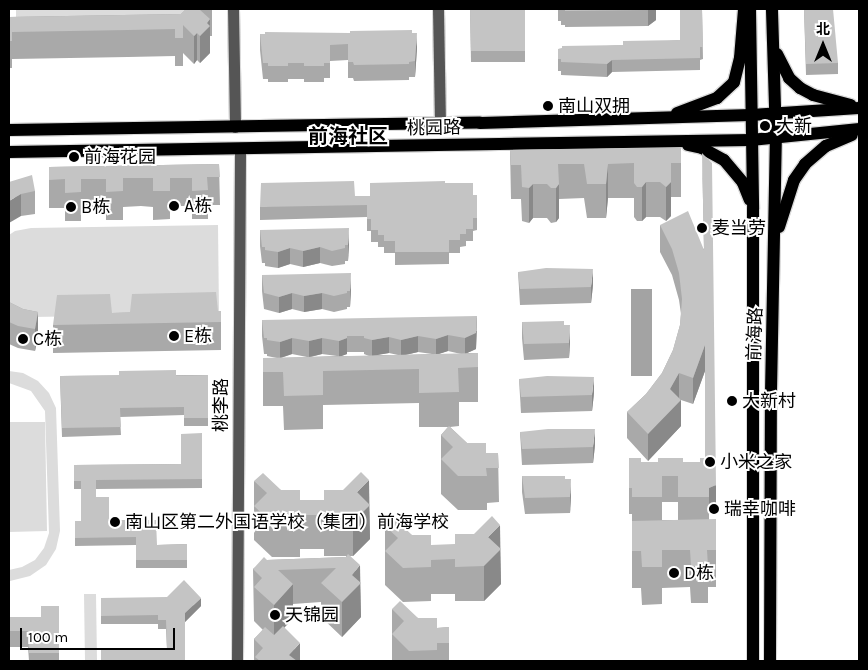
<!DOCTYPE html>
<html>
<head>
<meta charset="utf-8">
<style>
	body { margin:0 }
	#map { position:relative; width:868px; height:670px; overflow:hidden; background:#fff; font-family:Karla,"Noto Sans SC",sans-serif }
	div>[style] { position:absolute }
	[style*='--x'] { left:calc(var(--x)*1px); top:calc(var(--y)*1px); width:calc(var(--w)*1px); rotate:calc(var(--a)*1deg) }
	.green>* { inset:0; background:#dcdcdc }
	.water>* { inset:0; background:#a3a3a3 }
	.roads { filter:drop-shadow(1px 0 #dbdbdb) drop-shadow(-1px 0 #dbdbdb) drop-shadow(0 1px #dbdbdb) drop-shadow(0 -1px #dbdbdb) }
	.minor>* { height:11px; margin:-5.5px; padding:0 5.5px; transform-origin:5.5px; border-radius:5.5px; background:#555 }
	.major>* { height:12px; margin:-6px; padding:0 6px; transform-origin:6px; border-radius:6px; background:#000 }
	.wall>* { inset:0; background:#a9a9a9 }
	.shaded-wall>* { inset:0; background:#898989 }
	.building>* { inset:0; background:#c4c4c4 }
	.dots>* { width:14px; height:14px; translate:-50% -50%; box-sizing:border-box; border:2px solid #fff; border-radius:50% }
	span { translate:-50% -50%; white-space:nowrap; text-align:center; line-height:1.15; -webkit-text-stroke:4px #fff; paint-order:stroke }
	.poi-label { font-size:18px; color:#000 }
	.left { translate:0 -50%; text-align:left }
	.street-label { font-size:18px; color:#000 }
	.quarter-label { font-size:20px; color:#000; font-weight:700 }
	.frame { position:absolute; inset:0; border:10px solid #000; pointer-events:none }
	.north { position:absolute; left:798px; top:20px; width:50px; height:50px; -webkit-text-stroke:4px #fff; paint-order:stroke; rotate:0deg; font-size:14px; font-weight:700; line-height:20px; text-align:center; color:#000 }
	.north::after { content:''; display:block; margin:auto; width:18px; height:22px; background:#000; clip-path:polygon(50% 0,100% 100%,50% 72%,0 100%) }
	.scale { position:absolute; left:20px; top:628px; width:155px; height:22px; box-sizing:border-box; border:2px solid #000; border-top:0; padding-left:6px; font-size:15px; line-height:18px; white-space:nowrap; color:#000; -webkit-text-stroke:4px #fff; paint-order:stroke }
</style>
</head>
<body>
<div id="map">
	<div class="green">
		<div style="clip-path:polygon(16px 9px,192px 9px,189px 23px,16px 20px)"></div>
		<div style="clip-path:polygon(218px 225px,219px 314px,32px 317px,9px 311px,9px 235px,15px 231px,31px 228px)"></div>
		<div style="clip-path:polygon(9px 371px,23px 373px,38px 381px,49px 393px,56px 408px,60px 531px,56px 549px,46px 565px,30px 576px,10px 581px,9px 570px,22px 567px,35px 560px,44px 548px,49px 533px,45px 411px,31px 391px,9px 383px)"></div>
		<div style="clip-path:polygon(9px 422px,45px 422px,47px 531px,9px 532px)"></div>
		<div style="clip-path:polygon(84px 594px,96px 594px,97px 661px,85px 661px)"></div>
	</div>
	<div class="water">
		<div style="clip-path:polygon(631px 289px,652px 289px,652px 376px,631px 376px)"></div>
	</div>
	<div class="roads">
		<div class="minor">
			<div style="--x:233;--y:9;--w:118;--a:89"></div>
			<div style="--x:438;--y:9;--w:115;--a:89"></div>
			<div style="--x:237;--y:661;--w:513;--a:-89.66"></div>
		</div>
		<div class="major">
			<div style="--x:750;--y:9;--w:200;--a:89.1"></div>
			<div style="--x:753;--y:209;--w:452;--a:90"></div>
			<div style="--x:777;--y:54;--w:27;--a:63"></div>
			<div style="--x:789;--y:78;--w:15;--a:42"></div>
			<div style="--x:800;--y:88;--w:15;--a:28"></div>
			<div style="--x:813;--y:95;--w:39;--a:15"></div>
			<div style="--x:677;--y:113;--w:43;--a:-20.6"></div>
			<div style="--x:717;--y:98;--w:23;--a:-43"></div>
			<div style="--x:734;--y:82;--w:25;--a:-76"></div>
			<div style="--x:740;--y:58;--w:49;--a:-85.3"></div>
			<div style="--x:9;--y:130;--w:471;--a:-0.9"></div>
			<div style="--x:480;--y:123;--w:271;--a:-1.7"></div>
			<div style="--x:751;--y:115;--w:108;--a:-3.7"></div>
			<div style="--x:688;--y:145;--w:14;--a:12"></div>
			<div style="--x:702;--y:148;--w:25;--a:29"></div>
			<div style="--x:724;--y:160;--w:30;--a:50"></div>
			<div style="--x:743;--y:183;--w:18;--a:68"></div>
			<div style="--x:9;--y:152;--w:742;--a:-0.93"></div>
			<div style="--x:751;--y:140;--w:109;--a:-5.8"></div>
			<div style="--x:779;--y:227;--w:49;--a:-72.3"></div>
			<div style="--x:794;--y:180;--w:19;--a:-55"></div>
			<div style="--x:805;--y:164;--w:28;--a:-41"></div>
			<div style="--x:826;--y:146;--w:28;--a:-23"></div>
			<div style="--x:770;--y:661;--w:269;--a:-89.8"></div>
			<div style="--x:771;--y:392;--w:254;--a:-88.9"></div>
			<div style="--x:776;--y:138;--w:129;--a:-91.8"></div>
		</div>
	</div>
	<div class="wall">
		<div style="clip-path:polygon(186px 9px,212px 9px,212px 36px,210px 36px,210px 53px,200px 63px,197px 60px,194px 64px,183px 53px,183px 66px,175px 66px,175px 56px,128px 57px,12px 59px,12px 68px,9px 68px,9px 17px,181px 14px)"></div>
		<div style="clip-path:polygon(470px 9px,525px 9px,525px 62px,471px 62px)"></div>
		<div style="clip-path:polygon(558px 9px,656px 9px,656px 20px,648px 26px,565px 27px,565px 25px,561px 25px,561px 21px,558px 21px)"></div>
		<div style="clip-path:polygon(702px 9px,703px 59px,700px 60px,700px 70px,612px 72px,607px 77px,561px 75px,561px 71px,558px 71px,558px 49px,623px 45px,680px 40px)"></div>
		<div style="clip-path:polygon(804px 9px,838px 63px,838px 74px,806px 75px)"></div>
		<div style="clip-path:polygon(412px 33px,417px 48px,415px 77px,409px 77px,409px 80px,354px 81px,353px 78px,348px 78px,348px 60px,330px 61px,330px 78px,324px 78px,324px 82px,304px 82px,304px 79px,288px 79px,288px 82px,268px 82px,268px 79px,263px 79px,260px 50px,260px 34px)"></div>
		<div style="clip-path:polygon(681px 148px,681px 197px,671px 197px,671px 216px,666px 221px,660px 217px,646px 217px,642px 221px,637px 221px,634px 217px,634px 198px,608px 198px,606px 218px,587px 218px,584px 198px,559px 199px,559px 218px,556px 222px,551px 223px,547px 218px,533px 218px,529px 223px,522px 221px,521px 199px,511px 199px,510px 150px)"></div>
		<div style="clip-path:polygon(evenodd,702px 153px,716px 511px,709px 514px,709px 519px,716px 550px,716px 587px,708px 587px,708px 603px,691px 603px,690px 587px,662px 588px,662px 604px,642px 605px,641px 588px,632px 588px,632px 514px,629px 514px,629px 458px,641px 462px,700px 462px,705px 458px,705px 371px,693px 404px,681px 400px,681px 426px,648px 461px,627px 438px,627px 412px,646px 394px,662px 373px,673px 350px,680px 325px,681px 314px,679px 300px,672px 275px,660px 252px,660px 225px,704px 249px,702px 153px,662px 502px,678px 502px,678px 520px,662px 520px,662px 502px)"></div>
		<div style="clip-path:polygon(219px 164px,220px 205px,208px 205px,208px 219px,192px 219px,192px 206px,170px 206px,170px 219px,153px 220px,153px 207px,141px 206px,123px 207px,123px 220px,106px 220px,106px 207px,81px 208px,81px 221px,65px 221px,65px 208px,49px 208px,49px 167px)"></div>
		<div style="clip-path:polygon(9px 182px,35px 191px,35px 214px,21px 216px)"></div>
		<div style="clip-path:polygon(445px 183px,473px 195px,477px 195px,477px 230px,473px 231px,473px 241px,466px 241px,466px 246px,460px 247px,460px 253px,449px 253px,449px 264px,395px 265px,395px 253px,384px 253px,384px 247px,378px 247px,378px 242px,371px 242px,371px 231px,367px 231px,367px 217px,260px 220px,260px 207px,355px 196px,370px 196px)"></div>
		<div style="clip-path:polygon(260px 230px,349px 244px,348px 261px,345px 261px,345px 264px,332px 266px,320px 263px,303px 267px,290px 264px,278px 268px,265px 266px,265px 263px,262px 263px,260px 246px)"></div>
		<div style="clip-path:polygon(518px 272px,593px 285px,591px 303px,520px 305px)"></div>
		<div style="clip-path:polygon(262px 275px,351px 289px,350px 307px,347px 307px,347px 309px,334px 312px,322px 309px,304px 312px,292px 309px,279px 313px,264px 309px,262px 291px)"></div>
		<div style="clip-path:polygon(9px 302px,23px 309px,38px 312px,38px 334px,35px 351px,18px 348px,9px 344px)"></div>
		<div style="clip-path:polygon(221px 311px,221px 350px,53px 353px,53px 325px,112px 313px)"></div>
		<div style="clip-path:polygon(evenodd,262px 320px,477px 331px,476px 349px,467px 353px,478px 353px,478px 402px,459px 402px,459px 426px,450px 427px,467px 443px,486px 453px,498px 453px,499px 502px,487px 503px,487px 510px,458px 510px,441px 494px,441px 435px,448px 427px,419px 427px,419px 403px,323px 405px,323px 429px,284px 430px,283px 406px,263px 406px,263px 358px,277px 358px,267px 356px,267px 354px,264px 354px,262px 336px,262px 320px,448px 351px,461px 354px,438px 354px,448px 351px,262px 320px,347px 352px,364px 352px,364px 354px,369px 356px,341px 356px,347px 354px,347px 352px,262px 320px,418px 352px,432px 354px,405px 355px,418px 352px,262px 320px,389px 353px,398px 355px,375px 355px,389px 353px,262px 320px,292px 354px,307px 357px,281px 358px,292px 354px,262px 320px,322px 354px,337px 356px,311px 357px,322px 354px)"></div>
		<div style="clip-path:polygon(522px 322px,564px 325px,570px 341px,569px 358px,524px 360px,522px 338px)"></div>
		<div style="clip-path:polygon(208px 375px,208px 426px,184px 426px,184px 415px,120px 417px,121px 435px,62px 437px,60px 376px)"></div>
		<div style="clip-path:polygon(519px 379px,594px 393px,592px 411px,521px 413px)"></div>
		<div style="clip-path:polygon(520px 432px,595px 445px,593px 463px,522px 465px)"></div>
		<div style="clip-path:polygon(202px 433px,202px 488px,96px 489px,96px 497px,109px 520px,157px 545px,187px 544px,187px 568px,136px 568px,136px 545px,75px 546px,75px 521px,81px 521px,81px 489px,74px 489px,74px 465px,181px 464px)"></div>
		<div style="clip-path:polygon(522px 476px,565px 479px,571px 495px,570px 513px,525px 514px,522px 492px)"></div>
		<div style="clip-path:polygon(254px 481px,281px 490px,300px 500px,369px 504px,370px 539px,353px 556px,350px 556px,360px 583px,361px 617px,342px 637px,321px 617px,321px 602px,293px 604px,293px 618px,284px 628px,300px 661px,254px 661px,254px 639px,263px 630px,254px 621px,253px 569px,267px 560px,346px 557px,346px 556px,324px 556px,324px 549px,300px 549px,300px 557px,272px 557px,254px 540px)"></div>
		<div style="clip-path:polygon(385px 526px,412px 535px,431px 545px,500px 549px,501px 584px,484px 601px,455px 601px,455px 594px,431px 594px,431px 601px,403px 602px,385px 585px)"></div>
		<div style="clip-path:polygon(101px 598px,201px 606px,185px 622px,167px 649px,166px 629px,158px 629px,158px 624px,101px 624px)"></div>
		<div style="clip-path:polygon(59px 606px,59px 661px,29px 661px,28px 647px,9px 647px,9px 617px,41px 617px)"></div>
		<div style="clip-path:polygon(392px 609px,418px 618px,437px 628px,449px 627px,449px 661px,392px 661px)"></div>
	</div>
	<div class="shaded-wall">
		<div style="clip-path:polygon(650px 9px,656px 9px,656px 20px,648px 26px,648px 10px)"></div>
		<div style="clip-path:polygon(210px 19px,210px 53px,200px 63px,200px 36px,207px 23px)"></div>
		<div style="clip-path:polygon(197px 33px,197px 60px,194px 64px,194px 36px)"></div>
		<div style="clip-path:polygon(417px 33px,417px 48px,415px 77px,415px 61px)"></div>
		<div style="clip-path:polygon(612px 60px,612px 72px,607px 77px,607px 64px)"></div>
		<div style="clip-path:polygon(608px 164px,608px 198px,606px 218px,606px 184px)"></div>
		<div style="clip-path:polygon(646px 182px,646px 217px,642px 221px,642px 187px)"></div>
		<div style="clip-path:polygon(671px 182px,671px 216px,666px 221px,666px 187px)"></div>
		<div style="clip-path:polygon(533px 184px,533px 218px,529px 223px,529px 188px)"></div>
		<div style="clip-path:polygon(559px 184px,559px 218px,556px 222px,556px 188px)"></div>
		<div style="clip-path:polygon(21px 194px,21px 216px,9px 223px,9px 201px)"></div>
		<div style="clip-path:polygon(349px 228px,349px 244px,348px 261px,348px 245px)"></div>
		<div style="clip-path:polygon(320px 247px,320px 263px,303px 267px,303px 251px)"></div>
		<div style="clip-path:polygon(290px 248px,290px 264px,278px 268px,278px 252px)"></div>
		<div style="clip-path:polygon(593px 269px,593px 285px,591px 303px,591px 287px)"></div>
		<div style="clip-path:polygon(351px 273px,351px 289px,350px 307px,350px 291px)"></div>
		<div style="clip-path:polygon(292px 293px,292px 309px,279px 313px,279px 297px)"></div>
		<div style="clip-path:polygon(322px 293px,322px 309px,304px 312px,304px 296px)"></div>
		<div style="clip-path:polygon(38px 312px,38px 334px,35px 351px,35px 329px)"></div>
		<div style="clip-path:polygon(477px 316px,476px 349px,465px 354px,465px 338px)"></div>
		<div style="clip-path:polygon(570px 325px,570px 341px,569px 358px,569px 343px)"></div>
		<div style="clip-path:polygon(448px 335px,448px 351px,436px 355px,436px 339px)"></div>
		<div style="clip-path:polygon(418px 336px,418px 352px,401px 356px,401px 340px)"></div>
		<div style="clip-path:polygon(389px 337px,389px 353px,372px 356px,372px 340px)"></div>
		<div style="clip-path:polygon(292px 338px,292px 354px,280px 358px,280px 342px)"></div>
		<div style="clip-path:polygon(322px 338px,322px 354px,309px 357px,309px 341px)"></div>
		<div style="clip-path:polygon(347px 338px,347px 354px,339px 357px,339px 341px)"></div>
		<div style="clip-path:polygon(705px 345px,705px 371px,693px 404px,693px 378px)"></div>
		<div style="clip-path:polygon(679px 373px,679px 399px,681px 400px,681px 426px,648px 461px,648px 434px,670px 389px)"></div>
		<div style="clip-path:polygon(594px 377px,594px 393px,592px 411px,592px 395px)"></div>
		<div style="clip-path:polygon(595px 429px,595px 445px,593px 463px,593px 447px)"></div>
		<div style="clip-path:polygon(571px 479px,571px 495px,570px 513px,570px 497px)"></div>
		<div style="clip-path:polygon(369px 480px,370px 539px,353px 556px,353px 522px,357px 492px)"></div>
		<div style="clip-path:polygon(716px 485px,716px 511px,709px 514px,709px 488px)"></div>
		<div style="clip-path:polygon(500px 525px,501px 584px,484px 601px,484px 566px,488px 537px)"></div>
		<div style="clip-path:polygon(360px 565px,361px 617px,342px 637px,342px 602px,352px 575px)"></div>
		<div style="clip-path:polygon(293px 584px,293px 618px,274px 639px,274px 605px)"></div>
		<div style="clip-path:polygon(201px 598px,201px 606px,185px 622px,185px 613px)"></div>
		<div style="clip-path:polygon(300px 643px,300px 661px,289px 661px,289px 655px)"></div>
	</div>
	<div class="building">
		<div style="clip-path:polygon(186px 9px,207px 9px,199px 9px,210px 19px,207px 23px,210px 26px,200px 36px,197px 33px,194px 36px,183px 25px,183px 38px,175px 38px,175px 29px,128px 30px,12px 32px,12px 41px,9px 41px,9px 17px,181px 14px)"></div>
		<div style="clip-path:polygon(470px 9px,525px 9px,525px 51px,471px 51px)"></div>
		<div style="clip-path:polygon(565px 9px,650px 9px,648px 10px,565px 11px)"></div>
		<div style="clip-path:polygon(680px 9px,702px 9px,703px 47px,700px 47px,700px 58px,612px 60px,607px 64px,561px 62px,561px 59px,558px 59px,558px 49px,562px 48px,562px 46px,623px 45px,623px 41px,680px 40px)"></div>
		<div style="clip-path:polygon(804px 9px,833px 9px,838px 63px,806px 64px)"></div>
		<div style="clip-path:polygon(412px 30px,412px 33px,417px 33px,415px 61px,409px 62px,409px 64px,354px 65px,353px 62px,348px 62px,348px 44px,330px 45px,330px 63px,324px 63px,324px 66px,304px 66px,304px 63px,288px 63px,288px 66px,268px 66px,268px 63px,263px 63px,260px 34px,265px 34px,265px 32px,350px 33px,350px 31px)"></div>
		<div style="clip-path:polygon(681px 148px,681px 163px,671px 163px,671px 182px,666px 187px,660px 182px,646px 182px,642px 187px,637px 187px,634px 183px,634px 163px,608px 164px,606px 184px,587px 184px,584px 164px,558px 164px,559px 184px,556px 188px,551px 188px,547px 184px,533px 184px,529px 188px,522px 187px,521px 165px,511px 165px,510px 150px)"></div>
		<div style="clip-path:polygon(702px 153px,712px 163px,716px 485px,709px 488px,709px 497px,678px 497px,678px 476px,662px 476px,662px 497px,632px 497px,632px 488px,629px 488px,629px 458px,641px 458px,641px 462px,658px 462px,658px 458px,683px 458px,683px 462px,700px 462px,700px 458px,705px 458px,705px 345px,693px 378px,679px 373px,670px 389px,681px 400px,648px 434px,627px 412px,646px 394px,662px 373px,673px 350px,680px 325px,682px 299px,679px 273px,672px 249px,660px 225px,688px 211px,704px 250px)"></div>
		<div style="clip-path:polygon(219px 164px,220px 177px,207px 177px,208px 190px,192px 191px,192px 178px,170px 178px,170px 191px,153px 191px,153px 178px,123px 178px,123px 191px,106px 192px,106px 179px,81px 179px,81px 192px,65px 193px,65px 179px,49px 180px,49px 167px)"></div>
		<div style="clip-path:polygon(32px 175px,35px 191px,21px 194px,9px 201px,9px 182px)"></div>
		<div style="clip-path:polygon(354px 181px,355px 196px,370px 196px,370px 183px,445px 181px,445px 183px,473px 183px,473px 195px,477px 195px,477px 218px,473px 218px,473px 229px,466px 229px,466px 234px,460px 234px,460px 240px,449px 240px,449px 252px,395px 252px,395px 241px,384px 241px,384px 235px,378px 235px,378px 230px,371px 230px,371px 219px,367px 219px,367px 205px,260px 207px,261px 183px)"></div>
		<div style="clip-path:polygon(349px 228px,348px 245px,345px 245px,345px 248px,332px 251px,320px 247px,303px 251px,290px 248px,278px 252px,265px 250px,265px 247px,262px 247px,260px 230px)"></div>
		<div style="clip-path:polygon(546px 268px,593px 269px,591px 287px,520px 289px,518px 272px)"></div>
		<div style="clip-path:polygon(351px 273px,350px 291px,347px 291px,347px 293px,334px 296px,322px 293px,304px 296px,292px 293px,279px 297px,264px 293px,262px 275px)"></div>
		<div style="clip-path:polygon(216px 292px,218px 311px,221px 311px,221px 322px,53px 325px,57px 295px,110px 294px,112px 313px,130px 312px,132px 294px)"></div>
		<div style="clip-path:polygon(9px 302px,23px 309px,38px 312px,35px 329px,18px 326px,9px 322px)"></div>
		<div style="clip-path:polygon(477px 316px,476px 333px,465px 338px,448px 335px,436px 339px,418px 336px,401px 340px,389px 337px,372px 340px,364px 338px,364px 336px,347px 336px,347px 338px,339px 341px,322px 338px,309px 341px,292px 338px,280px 342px,267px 340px,267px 338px,264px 338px,262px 320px)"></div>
		<div style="clip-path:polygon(564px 321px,564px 325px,570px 325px,569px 343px,524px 344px,522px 322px)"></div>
		<div style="clip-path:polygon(478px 353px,478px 367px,458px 368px,459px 392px,419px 393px,419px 369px,323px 371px,323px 395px,284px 396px,283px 372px,263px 372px,263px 358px)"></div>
		<div style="clip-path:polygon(176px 370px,176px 376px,208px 375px,208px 418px,184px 418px,184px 407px,120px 408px,121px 427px,62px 428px,60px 376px,119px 375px,119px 371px)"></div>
		<div style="clip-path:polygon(547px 376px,594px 377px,592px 395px,521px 397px,519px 379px)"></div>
		<div style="clip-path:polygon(449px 426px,467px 443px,486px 443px,486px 453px,498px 453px,499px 468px,486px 468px,487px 476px,458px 476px,441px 459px,453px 447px,441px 435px)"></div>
		<div style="clip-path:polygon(548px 429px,595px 429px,593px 447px,522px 449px,520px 432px)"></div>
		<div style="clip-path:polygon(202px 433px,202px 479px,96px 480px,96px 497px,109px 497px,109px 520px,156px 520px,157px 545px,187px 544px,187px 560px,136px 560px,136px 537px,75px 538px,75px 521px,81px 521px,81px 481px,74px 481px,74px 465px,181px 464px,181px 434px)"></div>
		<div style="clip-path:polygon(361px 472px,369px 480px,357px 492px,370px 505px,353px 522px,324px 522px,324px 515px,300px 515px,300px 522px,272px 523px,254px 506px,267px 493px,254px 481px,263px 473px,281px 490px,300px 490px,300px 500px,324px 500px,324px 490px,343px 490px)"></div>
		<div style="clip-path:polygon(522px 476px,565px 476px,565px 479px,571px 479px,570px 497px,525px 498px)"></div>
		<div style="clip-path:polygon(492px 516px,500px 525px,488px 537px,501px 549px,484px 566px,455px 567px,455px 559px,431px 560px,431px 567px,403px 568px,385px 551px,398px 538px,385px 526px,394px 518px,412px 535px,431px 535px,431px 545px,455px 544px,455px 534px,474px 534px)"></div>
		<div style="clip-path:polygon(716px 519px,716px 550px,707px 550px,708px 566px,691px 566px,690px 550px,662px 550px,662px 567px,642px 567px,641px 551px,632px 551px,632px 521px)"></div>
		<div style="clip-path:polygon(348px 554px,360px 565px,352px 575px,361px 583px,342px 602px,321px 583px,336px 568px,278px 570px,293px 584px,274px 605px,254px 587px,262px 578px,253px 569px,264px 557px,267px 560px,346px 557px)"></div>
		<div style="clip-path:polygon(184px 580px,201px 598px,185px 613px,185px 661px,101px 661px,101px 649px,167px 649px,166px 620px,158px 620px,158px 615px,101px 616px,101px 598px,167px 597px)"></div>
		<div style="clip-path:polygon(400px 601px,418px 618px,437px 618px,437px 628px,449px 627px,449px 643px,437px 643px,437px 650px,409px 651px,392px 634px,404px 621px,392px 609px)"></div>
		<div style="clip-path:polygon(41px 606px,59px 606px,59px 653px,29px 653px,28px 631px,9px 631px,9px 617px,41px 617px)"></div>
		<div style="clip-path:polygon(283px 626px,300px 643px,289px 655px,297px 661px,260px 661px,255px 657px,263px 648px,254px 639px,265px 627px,274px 635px)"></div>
	</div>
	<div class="dots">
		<div style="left:548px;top:106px;background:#000"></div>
		<div style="left:765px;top:126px;background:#000"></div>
		<div style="left:74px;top:157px;background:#000"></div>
		<div style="left:174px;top:206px;background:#000"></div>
		<div style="left:71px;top:207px;background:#000"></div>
		<div style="left:702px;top:228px;background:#000"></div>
		<div style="left:174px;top:336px;background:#000"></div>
		<div style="left:23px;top:339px;background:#000"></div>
		<div style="left:732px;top:401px;background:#000"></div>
		<div style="left:710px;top:462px;background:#000"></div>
		<div style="left:714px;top:509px;background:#000"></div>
		<div style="left:115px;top:522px;background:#000"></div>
		<div style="left:674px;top:573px;background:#000"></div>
		<div style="left:275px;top:615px;background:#000"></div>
	</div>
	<div class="poi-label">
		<span class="left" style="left:558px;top:106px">南山双拥</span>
		<span class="left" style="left:776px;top:126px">大新</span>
		<span class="left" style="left:84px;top:157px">前海花园</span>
		<span class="left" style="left:184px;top:206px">A栋</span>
		<span class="left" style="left:81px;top:207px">B栋</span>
		<span class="left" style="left:712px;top:228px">麦当劳</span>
		<span class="left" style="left:184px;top:336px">E栋</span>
		<span class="left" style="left:33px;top:339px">C栋</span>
		<span class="left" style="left:742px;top:401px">大新村</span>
		<span class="left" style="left:720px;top:462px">小米之家</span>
		<span class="left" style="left:724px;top:509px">瑞幸咖啡</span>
		<span class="left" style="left:125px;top:522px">南山区第二外国语学校（集团）前海学校</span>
		<span class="left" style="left:684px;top:573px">D栋</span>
		<span class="left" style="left:285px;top:615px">天锦园</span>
	</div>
	<div class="street-label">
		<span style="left:434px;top:128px;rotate:-1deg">桃园路</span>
		<span style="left:755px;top:334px;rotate:-88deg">前海路</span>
		<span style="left:221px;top:405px;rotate:-90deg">桃李路</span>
	</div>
	<div class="quarter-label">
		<span style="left:348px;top:136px">前海社区</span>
	</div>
	<div class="frame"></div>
	<div class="north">北</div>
	<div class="scale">100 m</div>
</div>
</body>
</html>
